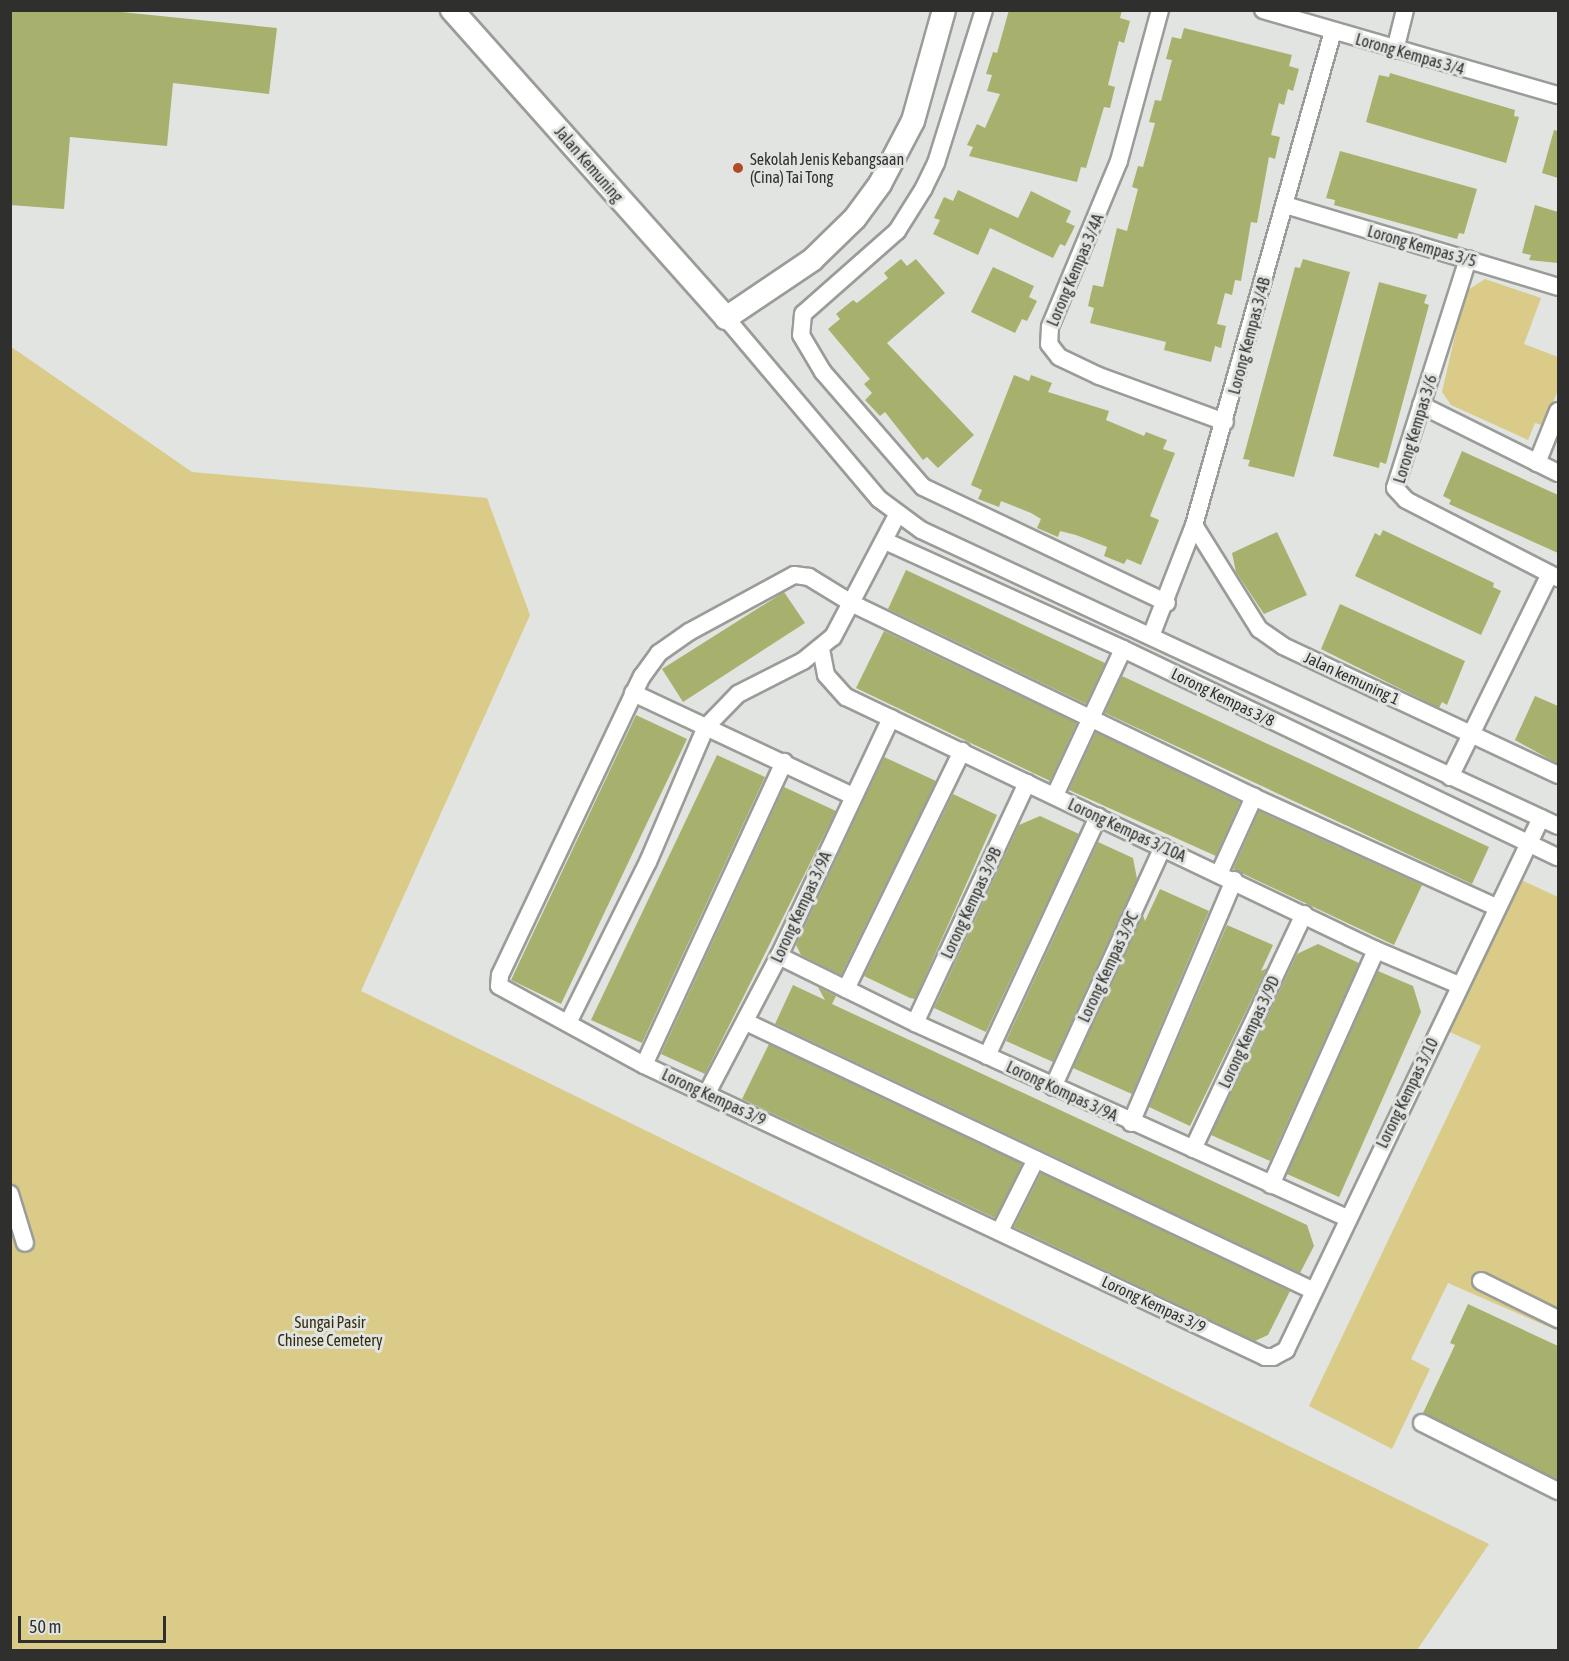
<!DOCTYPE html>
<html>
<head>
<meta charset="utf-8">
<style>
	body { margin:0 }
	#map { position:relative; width:1569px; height:1661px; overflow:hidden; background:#e1e4e0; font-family:"Asap Condensed",sans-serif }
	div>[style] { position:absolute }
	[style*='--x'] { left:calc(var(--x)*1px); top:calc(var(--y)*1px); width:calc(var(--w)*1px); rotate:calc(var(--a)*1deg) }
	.green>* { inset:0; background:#dacb89 }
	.building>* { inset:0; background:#a7b16d }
	.roads { filter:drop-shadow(2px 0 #9a9c98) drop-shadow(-2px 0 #9a9c98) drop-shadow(0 2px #9a9c98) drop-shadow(0 -2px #9a9c98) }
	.street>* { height:16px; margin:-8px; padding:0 8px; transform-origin:8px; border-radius:8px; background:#fff }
	.secondary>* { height:22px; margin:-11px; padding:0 11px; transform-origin:11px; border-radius:11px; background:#fff }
	.dots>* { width:16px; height:16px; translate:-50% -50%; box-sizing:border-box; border:3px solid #e1e4e0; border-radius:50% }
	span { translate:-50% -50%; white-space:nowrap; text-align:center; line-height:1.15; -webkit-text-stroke:6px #e1e4e0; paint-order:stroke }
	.street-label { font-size:16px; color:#2f302e }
	.poi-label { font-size:16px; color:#2f302e }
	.left { translate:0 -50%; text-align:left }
	.park-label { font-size:16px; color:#342d0d }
	.frame { position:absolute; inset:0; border:12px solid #2f302e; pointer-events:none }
	.scale { position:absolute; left:18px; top:1616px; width:148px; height:27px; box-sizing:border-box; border:3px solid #2f302e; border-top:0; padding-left:8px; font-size:18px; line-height:21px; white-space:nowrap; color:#2f302e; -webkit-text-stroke:4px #e1e4e0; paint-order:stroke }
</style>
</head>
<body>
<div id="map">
	<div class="green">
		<div style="clip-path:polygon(1485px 279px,1541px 298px,1524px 344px,1558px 357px,1558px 389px,1545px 426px,1535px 423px,1528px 440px,1451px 405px,1442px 392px,1465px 292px)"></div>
		<div style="clip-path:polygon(10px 346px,192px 472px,487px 498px,530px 615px,361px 991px,1489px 1544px,1417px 1650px,11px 1650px)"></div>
		<div style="clip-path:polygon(1515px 877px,1558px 897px,1558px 1331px,1448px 1283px,1411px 1359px,1430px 1369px,1392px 1449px,1309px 1406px,1481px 1046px,1443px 1029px)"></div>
	</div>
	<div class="building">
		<div style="clip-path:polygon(10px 10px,102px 10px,277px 28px,269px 94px,173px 83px,167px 146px,70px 137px,64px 209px,10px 205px)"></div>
		<div style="clip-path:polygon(1009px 10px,1122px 10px,1120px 18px,1130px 21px,1124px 43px,1119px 41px,1108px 85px,1115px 87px,1110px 108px,1104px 107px,1086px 168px,1081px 167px,1077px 182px,969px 156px,973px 147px,967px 145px,977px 124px,985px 128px,1000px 94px,987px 91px,992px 75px,986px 74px,993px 52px,997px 53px)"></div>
		<div style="clip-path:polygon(1184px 28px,1292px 55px,1289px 66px,1299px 69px,1293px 91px,1288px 89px,1284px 105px,1279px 103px,1271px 135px,1280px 137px,1275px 159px,1269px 157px,1257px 223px,1251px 222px,1241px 281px,1235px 280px,1232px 295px,1225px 293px,1217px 324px,1226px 326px,1221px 348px,1215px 346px,1211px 362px,1164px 350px,1166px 342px,1090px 323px,1094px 308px,1088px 306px,1093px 285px,1103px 287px,1117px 228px,1127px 231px,1138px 189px,1132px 187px,1138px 166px,1143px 167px,1155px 123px,1149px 122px,1155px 100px,1161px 101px,1172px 60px,1166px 59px,1172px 37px,1181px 39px)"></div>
		<div style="clip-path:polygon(1390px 73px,1515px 110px,1514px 116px,1519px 117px,1506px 163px,1366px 122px,1379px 75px,1389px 77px)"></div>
		<div style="clip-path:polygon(1554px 130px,1558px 131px,1558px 178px,1542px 173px)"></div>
		<div style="clip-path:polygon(1340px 151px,1477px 189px,1464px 234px,1459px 233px,1457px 239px,1334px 205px,1335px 200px,1326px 198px)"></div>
		<div style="clip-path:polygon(958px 190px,1018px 218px,1031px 191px,1071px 211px,1066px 222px,1075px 226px,1065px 246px,1060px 244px,1053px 258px,990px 228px,978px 255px,933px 234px,940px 220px,934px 218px,944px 197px,953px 201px)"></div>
		<div style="clip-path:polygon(1535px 205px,1558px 212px,1558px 263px,1529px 260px,1531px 255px,1522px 253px)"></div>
		<div style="clip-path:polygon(901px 259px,907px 266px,916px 259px,945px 293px,887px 343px,974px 435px,938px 468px,927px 457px,923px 460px,885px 412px,880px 416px,865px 400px,872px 393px,864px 384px,870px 379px,828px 329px,840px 319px,836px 314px,853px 300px,857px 303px,888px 278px,884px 273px)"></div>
		<div style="clip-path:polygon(1303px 259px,1350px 272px,1294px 477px,1248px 466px,1250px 460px,1243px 459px,1295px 267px,1300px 268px)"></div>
		<div style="clip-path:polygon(993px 267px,1034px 286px,1029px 297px,1037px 301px,1027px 321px,1022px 319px,1015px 333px,971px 312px)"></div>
		<div style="clip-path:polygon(1379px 282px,1427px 295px,1424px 303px,1429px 305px,1386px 464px,1380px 462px,1379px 468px,1333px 456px)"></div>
		<div style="clip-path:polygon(1014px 375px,1029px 381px,1031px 375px,1052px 383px,1048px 392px,1109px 411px,1106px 420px,1144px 436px,1146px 432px,1167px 440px,1163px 449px,1175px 453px,1150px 516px,1159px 520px,1141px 565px,1127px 559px,1124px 564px,1104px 556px,1107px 547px,1076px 535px,1060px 531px,1058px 537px,1037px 528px,1041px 519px,1031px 513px,1001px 501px,999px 507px,978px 499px,982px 490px,971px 485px)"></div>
		<div style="clip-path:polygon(1462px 451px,1558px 495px,1558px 553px,1449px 504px,1451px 500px,1443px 496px)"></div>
		<div style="clip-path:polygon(1383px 530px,1494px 583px,1493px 587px,1501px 591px,1481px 635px,1355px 576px,1375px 533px,1380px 536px)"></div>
		<div style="clip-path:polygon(1277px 532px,1307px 595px,1264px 614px,1236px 572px,1232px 553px)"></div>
		<div style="clip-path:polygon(906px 570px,1105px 663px,1086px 704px,888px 609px)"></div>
		<div style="clip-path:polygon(784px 592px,805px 623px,683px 702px,662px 669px)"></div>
		<div style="clip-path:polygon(1340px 604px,1465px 661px,1447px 705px,1442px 702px,1439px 708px,1321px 649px)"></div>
		<div style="clip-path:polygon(884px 631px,1077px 723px,1050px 781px,856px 688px)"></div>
		<div style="clip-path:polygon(1122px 676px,1489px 847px,1472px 884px,1105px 713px)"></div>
		<div style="clip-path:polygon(1535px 696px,1558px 706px,1558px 764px,1515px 740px)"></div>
		<div style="clip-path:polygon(636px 715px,687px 739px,561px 1004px,511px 980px)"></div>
		<div style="clip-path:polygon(1096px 732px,1240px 802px,1216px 856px,1069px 790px)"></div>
		<div style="clip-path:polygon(717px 755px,765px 777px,642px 1043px,591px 1020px)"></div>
		<div style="clip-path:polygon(884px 757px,936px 781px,841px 975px,801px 955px,796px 945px)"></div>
		<div style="clip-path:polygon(784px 787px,836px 811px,705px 1074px,661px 1054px)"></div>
		<div style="clip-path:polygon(953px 794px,997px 815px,915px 999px,910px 998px,864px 976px)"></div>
		<div style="clip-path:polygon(1259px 811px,1422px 885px,1394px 945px,1233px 869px)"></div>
		<div style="clip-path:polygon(1040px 816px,1079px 834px,986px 1032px,934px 1008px,1019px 825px)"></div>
		<div style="clip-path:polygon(1098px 842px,1133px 858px,1137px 879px,1053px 1062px,1006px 1041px)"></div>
		<div style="clip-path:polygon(1160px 889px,1209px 911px,1132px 1094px,1073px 1068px,1143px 915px,1145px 921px)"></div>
		<div style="clip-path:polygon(1227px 925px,1273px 945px,1261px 971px,1267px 968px,1190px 1126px,1149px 1107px)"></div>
		<div style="clip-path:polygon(1318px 944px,1359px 963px,1270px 1161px,1211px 1135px,1297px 954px)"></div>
		<div style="clip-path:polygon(1378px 971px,1413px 986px,1421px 1012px,1339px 1197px,1287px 1174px)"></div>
		<div style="clip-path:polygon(793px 985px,825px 1000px,818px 987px,836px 996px,832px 1004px,1307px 1225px,1314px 1246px,1300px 1273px,775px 1024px)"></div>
		<div style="clip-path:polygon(769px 1044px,1022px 1164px,995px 1218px,742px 1099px)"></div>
		<div style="clip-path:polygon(1041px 1173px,1290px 1291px,1268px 1335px,1255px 1341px,1014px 1227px)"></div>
		<div style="clip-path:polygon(1468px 1304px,1558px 1346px,1558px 1480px,1423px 1413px,1455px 1345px,1450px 1343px)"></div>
	</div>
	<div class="roads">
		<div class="street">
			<div style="--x:984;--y:10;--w:160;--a:107.4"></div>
			<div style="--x:936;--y:163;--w:28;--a:116"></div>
			<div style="--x:924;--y:188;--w:51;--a:122.1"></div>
			<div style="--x:897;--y:231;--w:125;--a:138.6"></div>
			<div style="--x:803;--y:314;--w:21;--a:95"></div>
			<div style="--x:801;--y:335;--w:43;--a:59.3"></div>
			<div style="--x:823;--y:372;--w:152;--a:49"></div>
			<div style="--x:923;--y:487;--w:270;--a:25.4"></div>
			<div style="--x:1160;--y:10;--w:156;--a:105.2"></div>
			<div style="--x:1119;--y:161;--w:180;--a:112.6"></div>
			<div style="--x:1050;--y:327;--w:17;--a:93"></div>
			<div style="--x:1049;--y:344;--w:16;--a:52"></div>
			<div style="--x:1059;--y:357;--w:44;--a:25.4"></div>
			<div style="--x:1099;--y:376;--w:134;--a:20.1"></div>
			<div style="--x:1263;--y:10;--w:307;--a:16.1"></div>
			<div style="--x:1395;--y:50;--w:41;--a:-76"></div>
			<div style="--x:1285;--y:205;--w:285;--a:16.7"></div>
			<div style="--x:1468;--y:259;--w:240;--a:107.7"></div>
			<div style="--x:1395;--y:488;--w:16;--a:47"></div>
			<div style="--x:1406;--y:500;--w:171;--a:27.2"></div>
			<div style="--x:726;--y:318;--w:237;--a:49.8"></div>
			<div style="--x:879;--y:499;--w:52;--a:36.4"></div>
			<div style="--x:921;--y:530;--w:702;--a:24.92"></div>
			<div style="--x:1421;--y:405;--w:153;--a:26.4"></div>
			<div style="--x:1537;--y:463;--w:56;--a:-68"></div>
			<div style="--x:1194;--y:525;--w:123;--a:58"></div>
			<div style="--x:1259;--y:629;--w:29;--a:35"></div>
			<div style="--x:1283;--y:646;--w:304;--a:25.1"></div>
			<div style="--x:885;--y:541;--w:261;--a:24.4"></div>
			<div style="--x:1123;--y:649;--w:482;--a:25.6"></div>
			<div style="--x:1151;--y:636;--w:119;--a:-68.8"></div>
			<div style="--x:1194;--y:525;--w:513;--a:-74.28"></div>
			<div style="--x:821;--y:649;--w:26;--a:79"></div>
			<div style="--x:826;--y:675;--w:30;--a:48"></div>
			<div style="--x:846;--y:697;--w:587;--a:25.52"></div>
			<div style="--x:1376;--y:950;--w:90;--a:22.9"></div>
			<div style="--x:633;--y:693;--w:243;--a:25.1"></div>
			<div style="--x:1450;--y:777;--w:226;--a:-63.8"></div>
			<div style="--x:1055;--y:795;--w:161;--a:-65"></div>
			<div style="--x:1219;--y:874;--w:85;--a:-65.6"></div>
			<div style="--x:1496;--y:907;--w:266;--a:-155.6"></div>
			<div style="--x:1254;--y:797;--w:445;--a:-154.3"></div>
			<div style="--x:853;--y:604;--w:52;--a:-148.5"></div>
			<div style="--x:809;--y:577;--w:15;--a:-172"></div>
			<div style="--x:794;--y:575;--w:119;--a:151.5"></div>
			<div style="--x:689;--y:632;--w:37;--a:145"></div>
			<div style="--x:659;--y:653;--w:29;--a:126"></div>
			<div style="--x:642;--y:676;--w:331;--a:115.4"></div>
			<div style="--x:500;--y:975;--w:11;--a:95"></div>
			<div style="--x:499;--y:986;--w:165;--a:28.6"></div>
			<div style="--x:644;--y:1065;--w:686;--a:25.18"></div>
			<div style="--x:1265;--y:1357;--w:8;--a:0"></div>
			<div style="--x:1273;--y:1357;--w:15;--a:-28"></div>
			<div style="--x:1286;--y:1350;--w:590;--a:-64.39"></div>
			<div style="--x:779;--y:956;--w:152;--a:26.2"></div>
			<div style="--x:915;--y:1023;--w:474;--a:24.3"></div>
			<div style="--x:846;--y:989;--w:265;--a:-64"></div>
			<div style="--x:746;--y:1022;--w:628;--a:25.34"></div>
			<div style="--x:568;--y:1023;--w:180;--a:-63.6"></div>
			<div style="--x:648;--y:862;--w:147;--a:-66.8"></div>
			<div style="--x:706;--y:727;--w:46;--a:-45.9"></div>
			<div style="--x:738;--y:694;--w:73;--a:-26.9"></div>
			<div style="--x:803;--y:661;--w:38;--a:-39"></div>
			<div style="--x:833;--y:637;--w:138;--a:-62.3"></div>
			<div style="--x:915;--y:1023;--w:265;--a:-65"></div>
			<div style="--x:987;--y:1056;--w:264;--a:-65.1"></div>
			<div style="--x:644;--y:1065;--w:334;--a:-65.2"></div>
			<div style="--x:1053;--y:1087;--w:264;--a:-65.4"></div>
			<div style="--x:707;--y:1093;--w:155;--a:-62.3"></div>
			<div style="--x:779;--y:956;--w:263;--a:-64.8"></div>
			<div style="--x:1131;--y:1123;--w:264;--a:-67"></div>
			<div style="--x:1193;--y:1149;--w:260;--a:-64.7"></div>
			<div style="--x:1271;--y:1185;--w:257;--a:-65.9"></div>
			<div style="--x:10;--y:1194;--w:51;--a:73"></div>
			<div style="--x:1000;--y:1231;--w:80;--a:-63.4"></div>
			<div style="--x:1481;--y:1281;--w:86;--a:26.3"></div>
			<div style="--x:1422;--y:1423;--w:152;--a:26.6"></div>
		</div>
		<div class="secondary">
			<div style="--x:452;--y:10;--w:412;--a:48.3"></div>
			<div style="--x:726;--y:318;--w:104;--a:-34"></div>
			<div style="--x:812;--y:260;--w:60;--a:-44.3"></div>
			<div style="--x:855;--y:218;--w:42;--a:-53.7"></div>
			<div style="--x:880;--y:184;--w:71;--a:-62.4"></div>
			<div style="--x:913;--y:121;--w:115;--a:-74.4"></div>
		</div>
	</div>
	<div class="dots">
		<div style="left:738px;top:168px;background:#b14a27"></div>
	</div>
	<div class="street-label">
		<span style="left:1410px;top:54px;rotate:16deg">Lorong Kempas 3/4</span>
		<span style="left:589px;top:164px;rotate:49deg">Jalan Kemuning</span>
		<span style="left:1422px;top:246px;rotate:16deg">Lorong Kempas 3/5</span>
		<span style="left:1075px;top:270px;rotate:-67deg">Lorong Kempas 3/4A</span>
		<span style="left:1249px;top:336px;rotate:-75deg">Lorong Kempas 3/4B</span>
		<span style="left:1415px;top:429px;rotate:-73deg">Lorong Kempas 3/6</span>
		<span style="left:1352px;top:678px;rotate:25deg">Jalan kemuning 1</span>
		<span style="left:1223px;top:697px;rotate:26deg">Lorong Kempas 3/8</span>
		<span style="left:1127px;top:830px;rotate:25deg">Lorong Kempas 3/10A</span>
		<span style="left:971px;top:903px;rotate:-65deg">Lorong Kempas 3/9B</span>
		<span style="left:801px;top:907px;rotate:-65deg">Lorong Kempas 3/9A</span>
		<span style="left:1108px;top:967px;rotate:-65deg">Lorong Kempas 3/9C</span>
		<span style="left:1249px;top:1032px;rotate:-65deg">Lorong Kempas 3/9D</span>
		<span style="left:1062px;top:1091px;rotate:25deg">Lorong Kompas 3/9A</span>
		<span style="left:1407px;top:1093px;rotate:-64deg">Lorong Kempas 3/10</span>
		<span style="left:714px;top:1097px;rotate:25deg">Lorong Kempas 3/9</span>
		<span style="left:1154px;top:1304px;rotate:25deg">Lorong Kempas 3/9</span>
	</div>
	<div class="poi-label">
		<span class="left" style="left:750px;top:168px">Sekolah Jenis Kebangsaan<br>(Cina) Tai Tong</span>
	</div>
	<div class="park-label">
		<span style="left:330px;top:1331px">Sungai Pasir<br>Chinese Cemetery</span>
	</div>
	<div class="frame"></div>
	<div class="scale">50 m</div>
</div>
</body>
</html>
